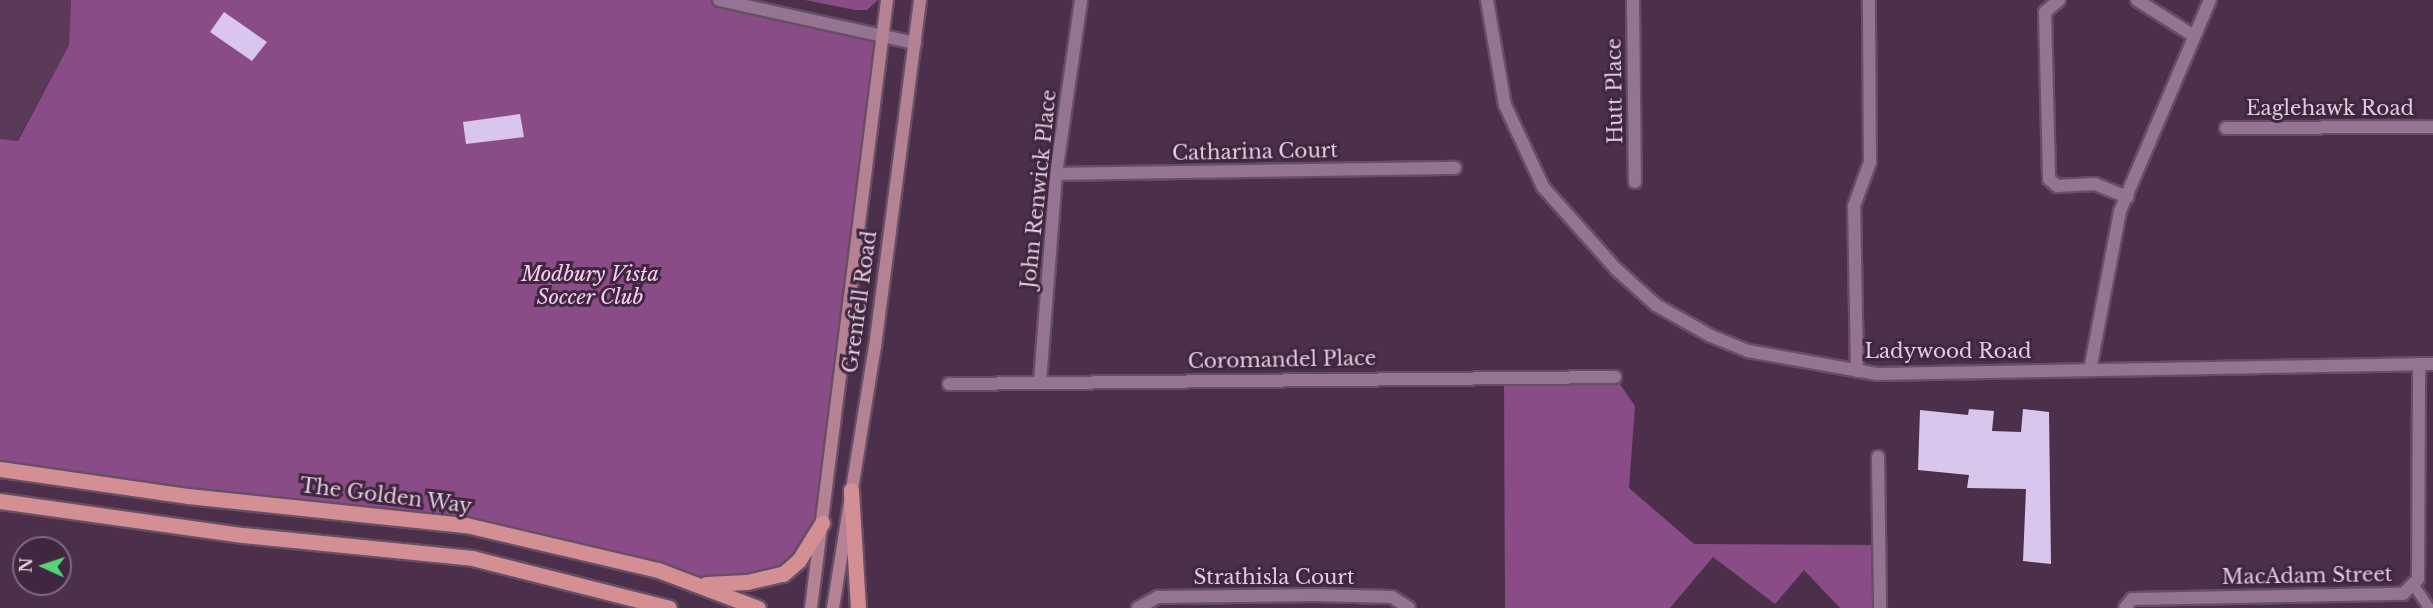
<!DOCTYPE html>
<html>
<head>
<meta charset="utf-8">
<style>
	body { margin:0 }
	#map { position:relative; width:2433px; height:608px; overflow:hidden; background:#4c304b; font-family:"Libre Baskerville",serif }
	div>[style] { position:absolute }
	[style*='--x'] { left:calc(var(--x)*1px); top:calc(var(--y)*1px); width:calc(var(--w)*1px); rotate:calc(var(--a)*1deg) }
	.built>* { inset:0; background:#5b3958 }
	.green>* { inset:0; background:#8a4c87 }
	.building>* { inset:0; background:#dac5ec }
	.roads { filter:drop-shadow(2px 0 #664e64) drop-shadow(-2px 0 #664e64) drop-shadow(0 2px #664e64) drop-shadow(0 -2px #664e64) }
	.service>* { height:10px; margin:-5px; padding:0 5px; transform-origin:5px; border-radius:5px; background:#947492 }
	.minor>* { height:12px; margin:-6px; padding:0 6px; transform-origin:6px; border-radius:6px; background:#947492 }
	.tertiary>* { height:12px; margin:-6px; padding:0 6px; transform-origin:6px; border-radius:6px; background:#947492 }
	.secondary>* { height:12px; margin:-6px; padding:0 6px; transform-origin:6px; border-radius:6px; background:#b48292 }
	.primary>* { height:15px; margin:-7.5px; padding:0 7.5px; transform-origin:7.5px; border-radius:7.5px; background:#d38f93 }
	span { translate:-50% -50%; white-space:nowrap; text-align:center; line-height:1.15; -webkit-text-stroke:6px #412640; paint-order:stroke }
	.street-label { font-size:20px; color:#dfcddd }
	.park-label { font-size:20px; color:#f7cef3; font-style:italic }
	.north { position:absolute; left:12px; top:536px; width:60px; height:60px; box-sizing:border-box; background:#412640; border:2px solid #80697f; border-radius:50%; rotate:273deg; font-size:16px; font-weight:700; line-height:24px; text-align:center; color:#dfcddd }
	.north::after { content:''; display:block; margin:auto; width:21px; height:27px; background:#51d674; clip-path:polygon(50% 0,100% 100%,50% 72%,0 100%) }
</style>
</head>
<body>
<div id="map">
	<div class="built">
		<div style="clip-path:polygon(0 0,71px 0,69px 45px,17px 141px,0 139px)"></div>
	</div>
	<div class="green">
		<div style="clip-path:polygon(71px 0,719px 0,882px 38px,822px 523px,793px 567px,763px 580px,688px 581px,474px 527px,0 467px,0 139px,18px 141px,69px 45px)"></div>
		<div style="clip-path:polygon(805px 0,878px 0,867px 10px,855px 10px)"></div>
		<div style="clip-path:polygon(1504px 377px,1615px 377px,1635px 406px,1629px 488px,1694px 544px,1879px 545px,1874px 608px,1840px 608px,1804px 570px,1775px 604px,1713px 557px,1670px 608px,1505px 608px)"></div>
	</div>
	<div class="building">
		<div style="clip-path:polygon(224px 12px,267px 42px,252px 61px,210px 32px)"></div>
		<div style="clip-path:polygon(520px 114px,524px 137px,466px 144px,463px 122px)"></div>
		<div style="clip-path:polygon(1969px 409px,1994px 411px,1992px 431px,2021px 432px,2023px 409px,2049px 412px,2051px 564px,2023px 561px,2026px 489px,1967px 488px,1969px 475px,1918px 470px,1920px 410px,1968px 415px)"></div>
	</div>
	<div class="roads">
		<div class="service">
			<div style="--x:2413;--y:584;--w:29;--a:56"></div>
		</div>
		<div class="minor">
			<div style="--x:1633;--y:0;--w:182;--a:89.4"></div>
			<div style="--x:2059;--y:0;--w:18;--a:139"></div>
			<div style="--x:2045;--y:12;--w:167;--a:88.6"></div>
			<div style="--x:2049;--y:179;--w:11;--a:41"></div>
			<div style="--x:2057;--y:186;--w:38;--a:-3"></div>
			<div style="--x:2095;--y:184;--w:35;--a:22"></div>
			<div style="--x:2137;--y:0;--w:67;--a:32.3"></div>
			<div style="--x:2226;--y:128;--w:207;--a:-0.3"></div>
			<div style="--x:1056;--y:174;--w:399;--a:-0.9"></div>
			<div style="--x:2090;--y:370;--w:162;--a:-79.3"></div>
			<div style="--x:2120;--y:211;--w:229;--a:-66.9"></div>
			<div style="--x:1857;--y:371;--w:165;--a:-91"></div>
			<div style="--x:1854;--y:206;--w:47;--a:-70"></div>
			<div style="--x:1870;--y:162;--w:162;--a:-90.4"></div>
			<div style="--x:1040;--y:382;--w:209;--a:-85.6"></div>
			<div style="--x:1056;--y:174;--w:176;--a:-81.8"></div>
			<div style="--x:949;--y:384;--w:666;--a:-0.6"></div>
			<div style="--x:1878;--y:457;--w:151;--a:89.2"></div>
			<div style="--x:1138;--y:608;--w:23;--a:-29"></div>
			<div style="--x:1158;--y:597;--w:159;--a:-0.7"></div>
			<div style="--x:1317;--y:595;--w:75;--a:1.5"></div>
			<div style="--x:1392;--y:597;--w:20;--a:33"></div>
			<div style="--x:2125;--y:608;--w:11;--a:-52"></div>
			<div style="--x:2132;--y:599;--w:271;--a:-1.1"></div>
			<div style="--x:2403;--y:594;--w:21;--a:-45"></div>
			<div style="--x:2418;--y:579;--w:215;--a:-89.7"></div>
		</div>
		<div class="tertiary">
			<div style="--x:719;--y:0;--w:201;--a:12.4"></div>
			<div style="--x:1487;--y:0;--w:107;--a:80.3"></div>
			<div style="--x:1505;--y:105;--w:90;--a:65.1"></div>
			<div style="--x:1543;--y:187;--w:110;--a:48.3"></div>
			<div style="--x:1616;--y:269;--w:54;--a:42"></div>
			<div style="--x:1656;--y:305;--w:63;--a:29.4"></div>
			<div style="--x:1711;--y:336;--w:40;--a:22"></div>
			<div style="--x:1748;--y:351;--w:131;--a:10.1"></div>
			<div style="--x:1877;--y:374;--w:556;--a:-1.03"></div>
		</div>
		<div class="secondary">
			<div style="--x:811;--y:608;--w:613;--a:-82.87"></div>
			<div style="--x:833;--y:608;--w:264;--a:-80.9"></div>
			<div style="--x:875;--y:347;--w:350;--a:-82.6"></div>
		</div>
		<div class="primary">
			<div style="--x:0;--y:469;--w:190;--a:8.2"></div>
			<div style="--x:188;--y:496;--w:280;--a:6"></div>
			<div style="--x:466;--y:525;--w:197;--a:13.2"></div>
			<div style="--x:658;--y:570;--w:107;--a:20.8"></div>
			<div style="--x:851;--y:490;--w:118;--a:86.6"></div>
			<div style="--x:0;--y:501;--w:245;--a:8"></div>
			<div style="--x:243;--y:535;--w:230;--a:5.7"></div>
			<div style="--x:472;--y:558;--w:203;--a:14.2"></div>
			<div style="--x:706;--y:584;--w:41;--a:-2.8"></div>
			<div style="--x:747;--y:582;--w:37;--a:-13"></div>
			<div style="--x:783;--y:574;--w:21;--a:-41"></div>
			<div style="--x:799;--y:560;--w:44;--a:-58.1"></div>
		</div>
	</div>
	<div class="street-label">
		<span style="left:1615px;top:91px;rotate:-91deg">Hutt Place</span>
		<span style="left:2330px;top:108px">Eaglehawk Road</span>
		<span style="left:1255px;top:152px;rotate:-1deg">Catharina Court</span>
		<span style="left:1039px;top:189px;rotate:-84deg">John Renwick Place</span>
		<span style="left:860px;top:302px;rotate:-82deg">Grenfell Road</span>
		<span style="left:1948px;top:351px">Ladywood Road</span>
		<span style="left:1282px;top:360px;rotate:-1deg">Coromandel Place</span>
		<span style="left:386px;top:496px;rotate:7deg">The Golden Way</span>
		<span style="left:2307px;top:576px;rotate:-1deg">MacAdam Street</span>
		<span style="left:1274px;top:577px">Strathisla Court</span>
	</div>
	<div class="park-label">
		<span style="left:590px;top:286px">Modbury Vista<br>Soccer Club</span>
	</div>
	<div class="north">N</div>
</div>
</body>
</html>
